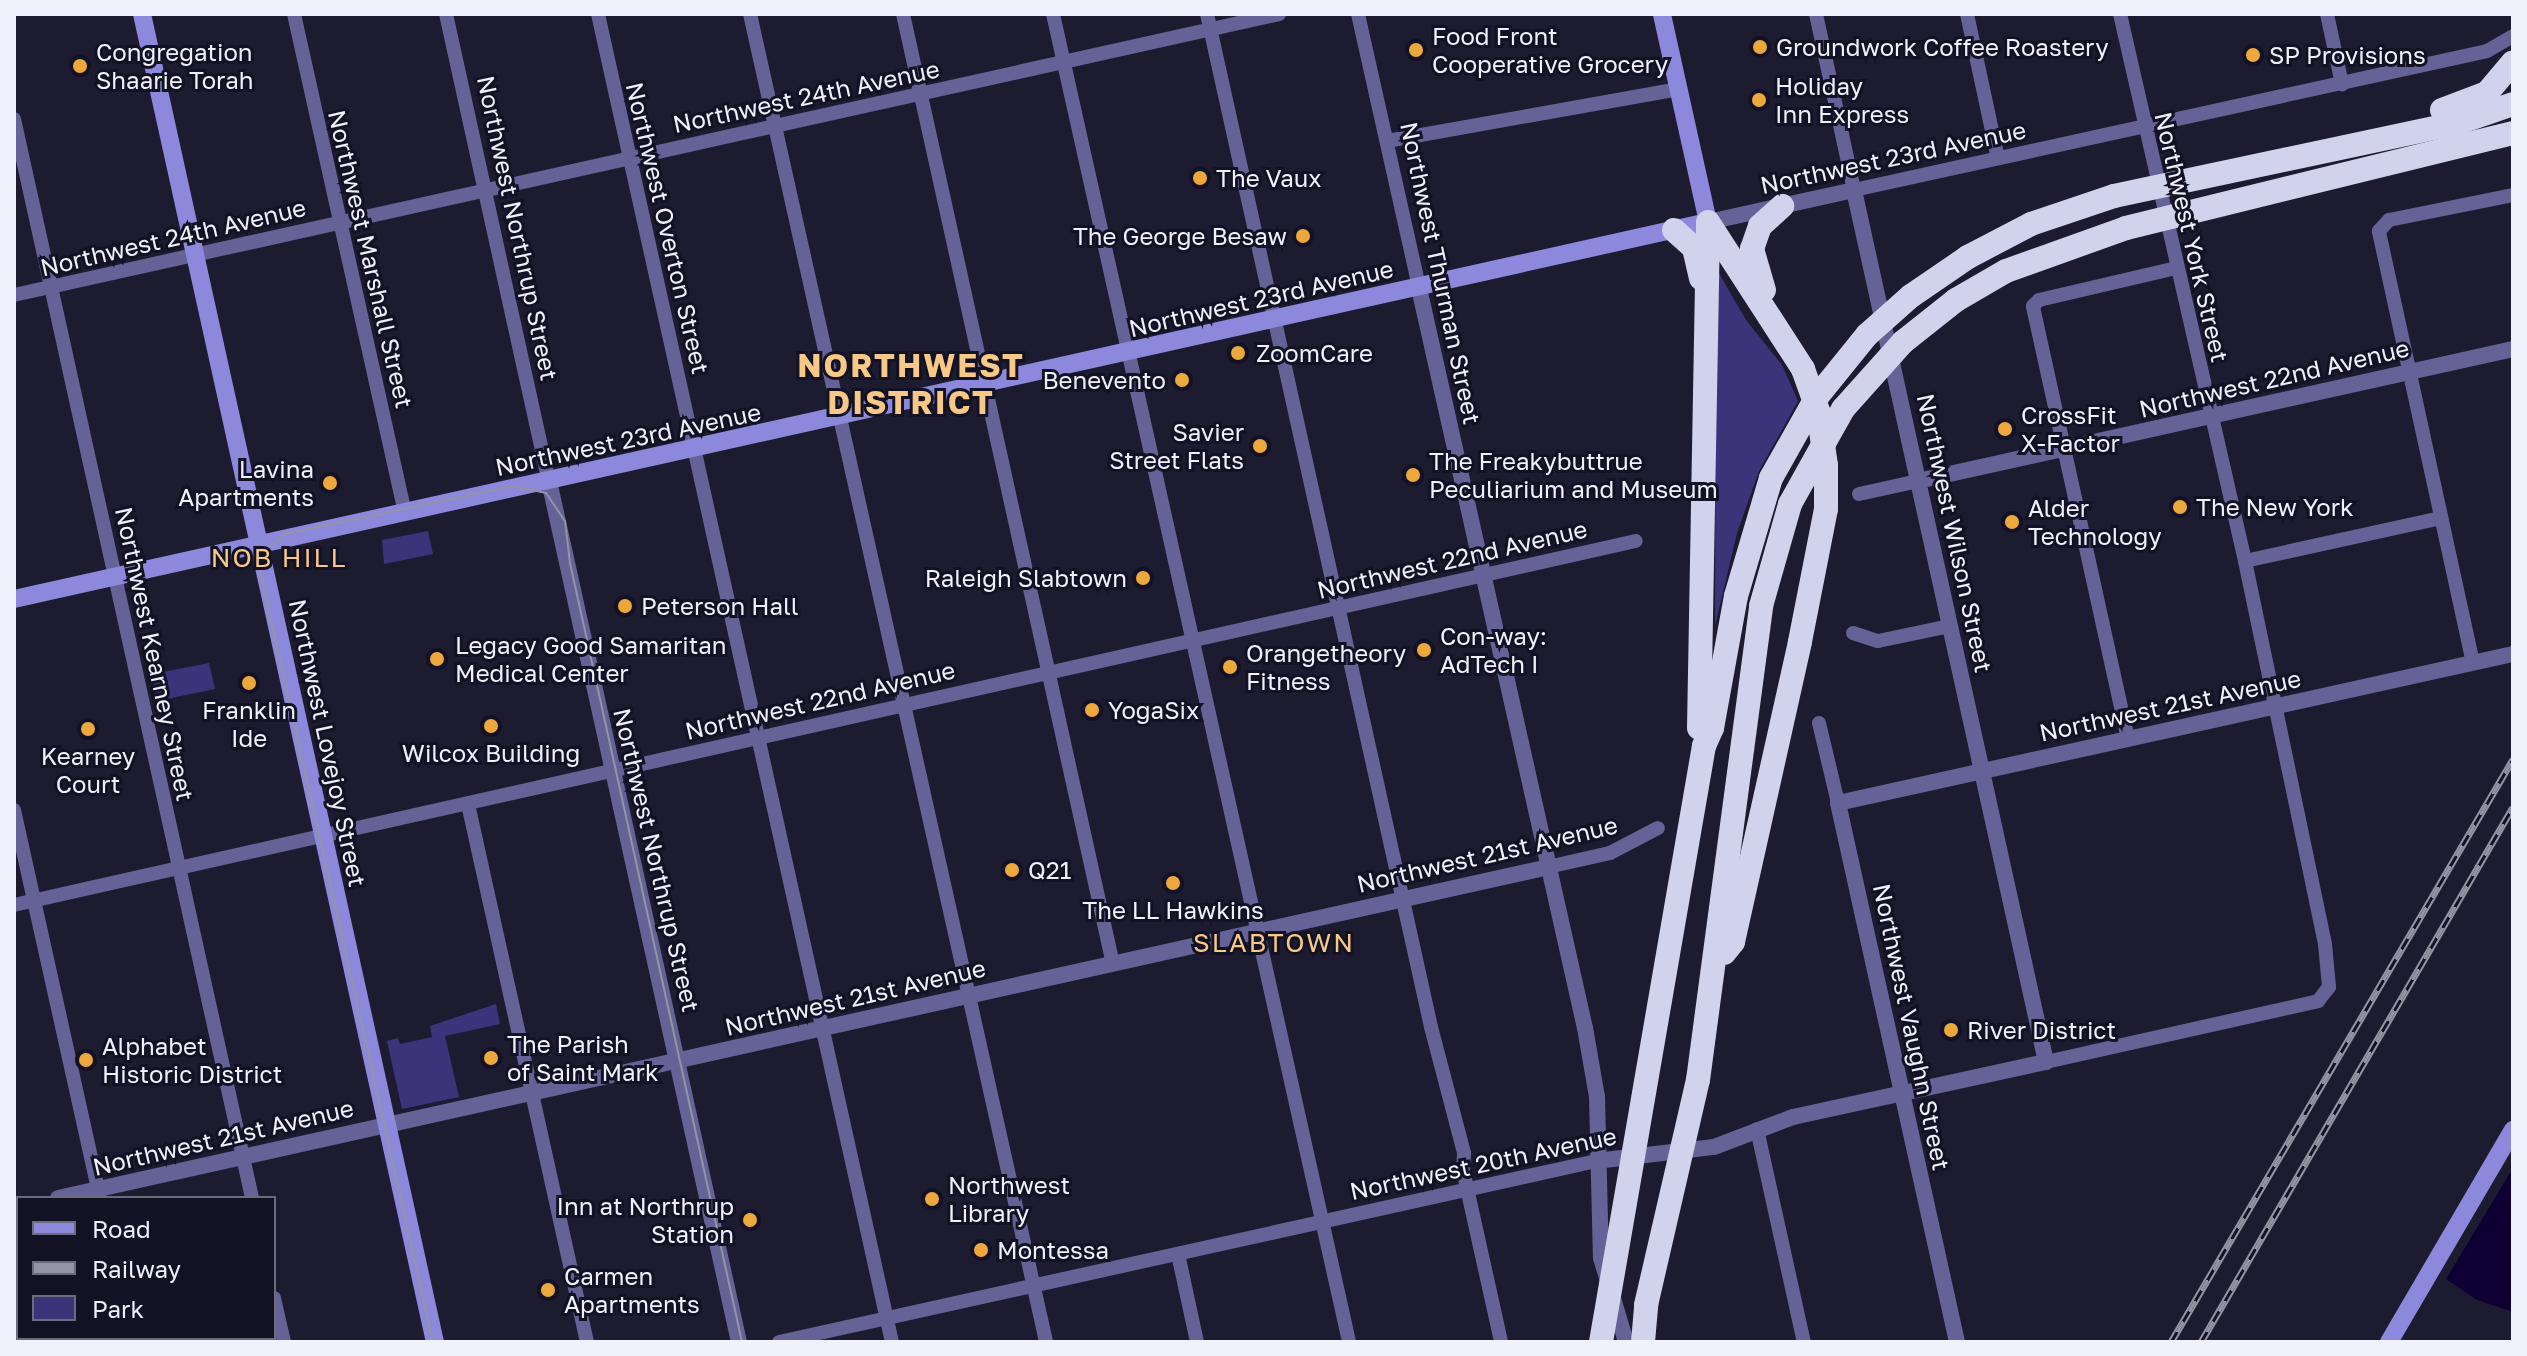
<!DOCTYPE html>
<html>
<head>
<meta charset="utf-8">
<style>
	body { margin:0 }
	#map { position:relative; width:2527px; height:1356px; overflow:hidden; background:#1c1b30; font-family:"Golos Text",sans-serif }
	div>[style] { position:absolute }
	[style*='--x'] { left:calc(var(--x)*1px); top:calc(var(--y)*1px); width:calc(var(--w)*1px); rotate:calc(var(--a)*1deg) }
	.green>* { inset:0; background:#3c347a }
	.water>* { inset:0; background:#0e0034 }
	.minor>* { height:14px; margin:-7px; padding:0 7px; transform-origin:7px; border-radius:7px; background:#646296 }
	.tertiary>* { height:16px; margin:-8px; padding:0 8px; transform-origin:8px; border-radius:8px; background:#646296 }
	.secondary>* { height:18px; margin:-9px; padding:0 9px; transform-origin:9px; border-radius:9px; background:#8c89dc }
	.motorway>* { height:24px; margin:-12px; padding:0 12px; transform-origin:12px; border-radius:12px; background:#d1d2ec }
	.tram>* { height:2px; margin:-1px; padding:0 1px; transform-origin:1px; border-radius:1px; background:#9494a4 }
	.rail>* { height:7px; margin-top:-3.5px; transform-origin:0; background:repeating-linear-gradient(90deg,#131225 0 12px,#9494a4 0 24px); box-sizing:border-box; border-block:2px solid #9494a4 }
	.dots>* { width:22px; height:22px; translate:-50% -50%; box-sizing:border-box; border:4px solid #131225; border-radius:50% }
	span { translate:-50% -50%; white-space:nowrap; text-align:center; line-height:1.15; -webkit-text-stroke:6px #131225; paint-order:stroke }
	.poi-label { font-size:24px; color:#f1f1fd }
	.left { translate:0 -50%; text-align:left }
	.right { translate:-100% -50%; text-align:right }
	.street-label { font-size:24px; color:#f1f1fd }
	.neighbourhood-label { font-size:26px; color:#f8c886; letter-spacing:2px }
	.district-label { font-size:32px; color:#f8c886; font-weight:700; letter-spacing:2px }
	.frame { position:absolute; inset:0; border:16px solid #f1f1fd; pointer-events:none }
	.legend { position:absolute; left:16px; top:1196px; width:260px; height:144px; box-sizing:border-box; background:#131225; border:2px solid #6c6b7b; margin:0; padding:10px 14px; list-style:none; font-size:24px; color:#f1f1fd }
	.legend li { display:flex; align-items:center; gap:16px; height:40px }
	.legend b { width:40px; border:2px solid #6c6b7b }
</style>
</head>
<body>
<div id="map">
	<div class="green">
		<div style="clip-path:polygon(1716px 268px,1746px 320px,1782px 365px,1798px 401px,1759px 471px,1737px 533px,1715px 626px)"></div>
		<div style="clip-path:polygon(428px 531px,433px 554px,384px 564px,382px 540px)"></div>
		<div style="clip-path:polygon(209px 663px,215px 689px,157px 701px,152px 674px)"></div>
		<div style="clip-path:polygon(496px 1004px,500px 1024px,445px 1036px,459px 1097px,402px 1109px,387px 1041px,398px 1038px,400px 1044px,432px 1037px,430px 1026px)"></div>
	</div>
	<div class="water">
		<div style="clip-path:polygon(2513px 1168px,2513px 1312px,2477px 1300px,2446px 1279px)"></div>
	</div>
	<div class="minor">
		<div style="--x:294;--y:14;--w:511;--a:77.46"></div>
		<div style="--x:446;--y:14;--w:478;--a:77.6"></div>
		<div style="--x:598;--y:14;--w:1360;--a:77.52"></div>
		<div style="--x:750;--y:14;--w:1361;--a:77.43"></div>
		<div style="--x:903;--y:14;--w:973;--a:77.54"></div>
		<div style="--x:1053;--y:14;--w:1361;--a:77.43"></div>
		<div style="--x:1207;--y:14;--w:1037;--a:77.53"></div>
		<div style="--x:1431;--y:1027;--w:130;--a:75.3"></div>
		<div style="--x:1464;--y:1153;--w:17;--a:93"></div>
		<div style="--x:1463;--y:1170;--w:176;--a:77.5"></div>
		<div style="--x:1358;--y:14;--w:281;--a:77.4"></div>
		<div style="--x:1816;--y:14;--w:180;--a:77.8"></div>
		<div style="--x:1854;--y:190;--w:648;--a:-12.38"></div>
		<div style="--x:2487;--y:51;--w:30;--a:-30"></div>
		<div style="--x:1967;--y:14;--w:147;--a:77.9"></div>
		<div style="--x:2327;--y:14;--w:72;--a:77.9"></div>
		<div style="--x:14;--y:119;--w:1105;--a:77.56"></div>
		<div style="--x:1387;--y:141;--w:298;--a:-10.1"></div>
		<div style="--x:14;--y:295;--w:1296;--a:-12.52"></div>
		<div style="--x:1859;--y:494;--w:60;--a:-12.4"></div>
		<div style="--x:2245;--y:561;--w:201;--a:-12.4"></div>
		<div style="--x:1853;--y:633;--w:26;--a:18"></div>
		<div style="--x:1878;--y:641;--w:74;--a:-11.8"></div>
		<div style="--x:2473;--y:663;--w:442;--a:-102.3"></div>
		<div style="--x:2379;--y:231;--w:15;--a:-48"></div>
		<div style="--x:2389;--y:220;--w:126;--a:-11.4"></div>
		<div style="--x:1819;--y:723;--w:82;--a:76.6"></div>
		<div style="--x:2128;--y:739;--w:443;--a:-102.4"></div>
		<div style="--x:2033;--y:306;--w:8;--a:-45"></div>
		<div style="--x:2039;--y:300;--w:141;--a:-13.1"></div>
		<div style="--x:468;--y:804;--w:551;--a:77.53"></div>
		<div style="--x:14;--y:810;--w:397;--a:77.5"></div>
		<div style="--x:1548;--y:867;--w:64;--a:-12.7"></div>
		<div style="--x:1610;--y:853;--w:54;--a:-27.5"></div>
		<div style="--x:14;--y:905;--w:1662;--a:-12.65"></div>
		<div style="--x:2046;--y:1062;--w:279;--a:-12.6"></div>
		<div style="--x:2318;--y:1001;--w:18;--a:-52"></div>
		<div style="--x:2329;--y:987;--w:43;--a:-95.3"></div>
		<div style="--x:2325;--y:944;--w:391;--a:-101.8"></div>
		<div style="--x:2245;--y:561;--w:561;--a:-102.87"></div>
		<div style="--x:1757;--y:1129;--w:218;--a:77.6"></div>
		<div style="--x:1178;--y:1254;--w:90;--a:77.8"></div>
		<div style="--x:274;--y:1298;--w:45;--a:77.2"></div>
		<div style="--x:131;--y:1338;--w:4;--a:76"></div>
		<div style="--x:779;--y:1342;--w:837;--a:-12.49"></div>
	</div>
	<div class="tertiary">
		<div style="--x:1419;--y:288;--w:758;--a:77.36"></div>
		<div style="--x:1585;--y:1028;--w:70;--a:80.1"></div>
		<div style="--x:1597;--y:1097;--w:161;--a:88.6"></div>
		<div style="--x:1601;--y:1258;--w:88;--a:73.4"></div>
		<div style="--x:549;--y:481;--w:882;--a:77.56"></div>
		<div style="--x:1918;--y:481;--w:609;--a:-12.51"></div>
		<div style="--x:1596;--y:1161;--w:119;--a:-6.8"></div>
		<div style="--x:1714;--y:1147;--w:85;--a:-20.8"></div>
		<div style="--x:1793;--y:1117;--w:259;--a:-12.3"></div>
		<div style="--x:2046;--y:1062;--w:893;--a:-102.42"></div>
		<div style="--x:1854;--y:190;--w:149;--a:167.6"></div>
		<div style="--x:58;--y:1198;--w:1526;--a:-12.52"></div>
		<div style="--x:14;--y:1208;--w:4;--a:-14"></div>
		<div style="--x:1957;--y:1342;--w:552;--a:-102.45"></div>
		<div style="--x:1838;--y:803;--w:691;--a:-12.45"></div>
	</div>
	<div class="secondary">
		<div style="--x:142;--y:14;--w:1360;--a:77.56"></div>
		<div style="--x:14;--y:599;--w:1735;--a:-12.55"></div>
		<div style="--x:1708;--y:222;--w:213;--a:-102.5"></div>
		<div style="--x:2389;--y:1342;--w:246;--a:-59.7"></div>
	</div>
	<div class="motorway">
		<div style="--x:2442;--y:110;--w:48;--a:-20.7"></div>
		<div style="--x:2487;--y:93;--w:40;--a:-50"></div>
		<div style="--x:1708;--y:222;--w:175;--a:57.1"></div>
		<div style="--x:1803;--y:369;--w:45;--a:70.3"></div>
		<div style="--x:1818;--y:411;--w:55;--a:81.6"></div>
		<div style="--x:1826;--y:465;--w:44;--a:90"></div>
		<div style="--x:1826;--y:509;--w:136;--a:101.1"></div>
		<div style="--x:1800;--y:642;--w:307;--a:102.6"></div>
		<div style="--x:1733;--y:942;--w:14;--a:129"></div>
		<div style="--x:1674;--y:230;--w:27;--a:42"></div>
		<div style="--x:1694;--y:248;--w:31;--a:77"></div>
		<div style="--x:1764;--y:290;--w:43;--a:-106.3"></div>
		<div style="--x:1752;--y:249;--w:24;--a:-71"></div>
		<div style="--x:1760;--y:226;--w:30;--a:-42"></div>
		<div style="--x:1699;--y:728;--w:502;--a:-88.97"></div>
		<div style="--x:1601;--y:1342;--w:605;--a:-80.2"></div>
		<div style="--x:1704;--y:746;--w:20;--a:-66"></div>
		<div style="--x:1712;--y:728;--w:134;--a:-79.7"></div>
		<div style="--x:1736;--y:596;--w:123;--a:-73.5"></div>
		<div style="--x:1771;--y:478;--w:92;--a:-60.6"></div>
		<div style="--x:1816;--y:398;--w:81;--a:-51"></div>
		<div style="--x:1867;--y:335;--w:59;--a:-41.6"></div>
		<div style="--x:1911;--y:296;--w:69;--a:-34.4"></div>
		<div style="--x:1968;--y:257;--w:71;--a:-27.6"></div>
		<div style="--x:2031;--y:224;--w:88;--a:-18.6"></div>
		<div style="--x:2114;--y:196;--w:355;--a:-12"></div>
		<div style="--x:2461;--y:122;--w:55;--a:-19.1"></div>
		<div style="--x:1643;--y:1342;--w:37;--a:-85"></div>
		<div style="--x:1646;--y:1305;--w:231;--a:-77"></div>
		<div style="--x:1698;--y:1080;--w:478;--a:-82.4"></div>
		<div style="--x:1761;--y:606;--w:106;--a:-74.1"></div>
		<div style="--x:1790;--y:504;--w:109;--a:-60.8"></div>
		<div style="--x:1843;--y:409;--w:90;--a:-48.2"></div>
		<div style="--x:1903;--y:342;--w:68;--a:-38.4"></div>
		<div style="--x:1956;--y:300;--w:58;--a:-30.1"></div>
		<div style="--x:2006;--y:271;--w:127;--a:-19.7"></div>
		<div style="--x:2126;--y:228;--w:398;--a:-13.8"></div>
	</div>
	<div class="tram">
		<div style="--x:433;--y:1342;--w:790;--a:-102.65"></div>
		<div style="--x:260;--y:571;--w:23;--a:-72"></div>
		<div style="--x:267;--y:549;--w:23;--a:-40"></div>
		<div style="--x:285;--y:534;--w:233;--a:-11.9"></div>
		<div style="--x:513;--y:486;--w:34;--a:12"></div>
		<div style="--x:546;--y:493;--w:34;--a:56"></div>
		<div style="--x:565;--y:521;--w:42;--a:83.2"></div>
		<div style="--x:570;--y:563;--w:798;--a:77.55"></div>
	</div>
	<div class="rail">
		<div style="--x:2171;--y:1342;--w:676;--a:-59.6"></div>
		<div style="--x:2201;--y:1342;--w:619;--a:-59.75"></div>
	</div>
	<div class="dots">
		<div style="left:1760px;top:47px;background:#eda83b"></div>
		<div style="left:1416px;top:50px;background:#eda83b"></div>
		<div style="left:2253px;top:55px;background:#eda83b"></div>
		<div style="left:80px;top:66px;background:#eda83b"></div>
		<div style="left:1759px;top:100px;background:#eda83b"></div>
		<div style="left:1200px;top:178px;background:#eda83b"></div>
		<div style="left:1303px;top:236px;background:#eda83b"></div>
		<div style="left:1238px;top:353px;background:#eda83b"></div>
		<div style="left:1182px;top:380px;background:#eda83b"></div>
		<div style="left:2005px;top:429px;background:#eda83b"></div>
		<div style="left:1260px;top:446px;background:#eda83b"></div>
		<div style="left:1413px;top:475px;background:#eda83b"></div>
		<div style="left:330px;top:483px;background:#eda83b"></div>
		<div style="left:2180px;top:507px;background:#eda83b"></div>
		<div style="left:2012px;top:522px;background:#eda83b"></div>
		<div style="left:1143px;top:578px;background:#eda83b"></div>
		<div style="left:625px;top:606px;background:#eda83b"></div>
		<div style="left:1424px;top:650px;background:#eda83b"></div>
		<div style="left:437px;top:659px;background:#eda83b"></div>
		<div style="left:1230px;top:667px;background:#eda83b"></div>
		<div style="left:249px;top:683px;background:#eda83b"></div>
		<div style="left:1092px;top:710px;background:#eda83b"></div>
		<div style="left:491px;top:726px;background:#eda83b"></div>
		<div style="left:88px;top:729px;background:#eda83b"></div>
		<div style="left:1012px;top:870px;background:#eda83b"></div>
		<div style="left:1173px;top:883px;background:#eda83b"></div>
		<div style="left:1951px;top:1030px;background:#eda83b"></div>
		<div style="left:491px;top:1058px;background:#eda83b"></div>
		<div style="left:86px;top:1060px;background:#eda83b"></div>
		<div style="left:932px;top:1199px;background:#eda83b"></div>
		<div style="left:750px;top:1220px;background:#eda83b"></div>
		<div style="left:981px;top:1250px;background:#eda83b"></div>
		<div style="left:548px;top:1290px;background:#eda83b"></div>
	</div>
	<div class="poi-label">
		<span class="left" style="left:1432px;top:50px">Food Front<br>Cooperative Grocery</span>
		<span class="left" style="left:1776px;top:47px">Groundwork Coffee Roastery</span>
		<span class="left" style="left:96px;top:66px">Congregation<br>Shaarie Torah</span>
		<span class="left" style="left:2269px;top:55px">SP Provisions</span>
		<span class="left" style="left:1775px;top:100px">Holiday<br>Inn Express</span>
		<span class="left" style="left:1216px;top:178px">The Vaux</span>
		<span class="right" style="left:1287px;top:236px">The George Besaw</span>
		<span class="left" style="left:1256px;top:353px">ZoomCare</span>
		<span class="right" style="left:1166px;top:380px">Benevento</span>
		<span class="left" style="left:2021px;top:429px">CrossFit<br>X-Factor</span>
		<span class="right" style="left:1244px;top:446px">Savier<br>Street Flats</span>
		<span class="left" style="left:1429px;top:475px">The Freakybuttrue<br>Peculiarium and Museum</span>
		<span class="right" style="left:314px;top:483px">Lavina<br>Apartments</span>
		<span class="left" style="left:2196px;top:507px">The New York</span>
		<span class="left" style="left:2028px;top:522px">Alder<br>Technology</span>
		<span class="right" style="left:1127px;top:578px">Raleigh Slabtown</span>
		<span class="left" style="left:641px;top:606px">Peterson Hall</span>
		<span class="left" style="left:1440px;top:650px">Con-way:<br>AdTech I</span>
		<span class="left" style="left:455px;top:659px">Legacy Good Samaritan<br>Medical Center</span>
		<span class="left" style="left:1246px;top:667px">Orangetheory<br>Fitness</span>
		<span style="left:249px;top:724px">Franklin<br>Ide</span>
		<span class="left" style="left:1108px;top:710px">YogaSix</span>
		<span style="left:491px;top:753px">Wilcox Building</span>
		<span style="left:88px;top:770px">Kearney<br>Court</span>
		<span class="left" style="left:1028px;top:870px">Q21</span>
		<span style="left:1173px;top:910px">The LL Hawkins</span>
		<span class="left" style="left:1967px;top:1030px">River District</span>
		<span class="left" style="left:507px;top:1058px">The Parish<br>of Saint Mark</span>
		<span class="left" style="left:102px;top:1060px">Alphabet<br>Historic District</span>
		<span class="left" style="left:948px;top:1199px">Northwest<br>Library</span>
		<span class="right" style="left:734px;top:1220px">Inn at Northrup<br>Station</span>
		<span class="left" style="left:997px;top:1250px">Montessa</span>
		<span class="left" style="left:564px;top:1290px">Carmen<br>Apartments</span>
	</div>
	<div class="street-label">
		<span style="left:806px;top:96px;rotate:-12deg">Northwest 24th Avenue</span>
		<span style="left:1893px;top:157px;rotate:-12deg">Northwest 23rd Avenue</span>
		<span style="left:518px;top:228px;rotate:78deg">Northwest Northrup Street</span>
		<span style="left:668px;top:228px;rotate:77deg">Northwest Overton Street</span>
		<span style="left:173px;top:237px;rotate:-13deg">Northwest 24th Avenue</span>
		<span style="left:2192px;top:237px;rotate:77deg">Northwest York Street</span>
		<span style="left:371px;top:259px;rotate:77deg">Northwest Marshall Street</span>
		<span style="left:1441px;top:273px;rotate:78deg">Northwest Thurman Street</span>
		<span style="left:1261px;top:298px;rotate:-13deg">Northwest 23rd Avenue</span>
		<span style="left:2274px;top:378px;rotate:-13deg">Northwest 22nd Avenue</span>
		<span style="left:628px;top:439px;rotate:-12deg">Northwest 23rd Avenue</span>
		<span style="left:1955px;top:533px;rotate:78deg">Northwest Wilson Street</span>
		<span style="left:1452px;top:559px;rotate:-13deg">Northwest 22nd Avenue</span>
		<span style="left:155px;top:654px;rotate:78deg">Northwest Kearney Street</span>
		<span style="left:820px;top:700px;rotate:-13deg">Northwest 22nd Avenue</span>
		<span style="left:2170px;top:705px;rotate:-12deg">Northwest 21st Avenue</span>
		<span style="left:328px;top:743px;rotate:78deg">Northwest Lovejoy Street</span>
		<span style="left:1487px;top:854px;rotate:-13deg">Northwest 21st Avenue</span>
		<span style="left:657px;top:860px;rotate:77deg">Northwest Northrup Street</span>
		<span style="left:855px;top:997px;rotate:-13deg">Northwest 21st Avenue</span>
		<span style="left:1912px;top:1027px;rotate:78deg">Northwest Vaughn Street</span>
		<span style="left:223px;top:1137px;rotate:-13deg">Northwest 21st Avenue</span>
		<span style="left:1483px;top:1163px;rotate:-12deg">Northwest 20th Avenue</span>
	</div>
	<div class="neighbourhood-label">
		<span style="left:279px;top:558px">NOB HILL</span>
		<span style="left:1274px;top:943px">SLABTOWN</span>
	</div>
	<div class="district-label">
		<span style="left:911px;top:384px">NORTHWEST<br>DISTRICT</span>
	</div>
	<div class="frame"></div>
	<ul class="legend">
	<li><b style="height:10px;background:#8c89dc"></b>Road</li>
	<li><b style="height:10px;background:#9494a4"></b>Railway</li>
	<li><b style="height:22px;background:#3c347a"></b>Park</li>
	</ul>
</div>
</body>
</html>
